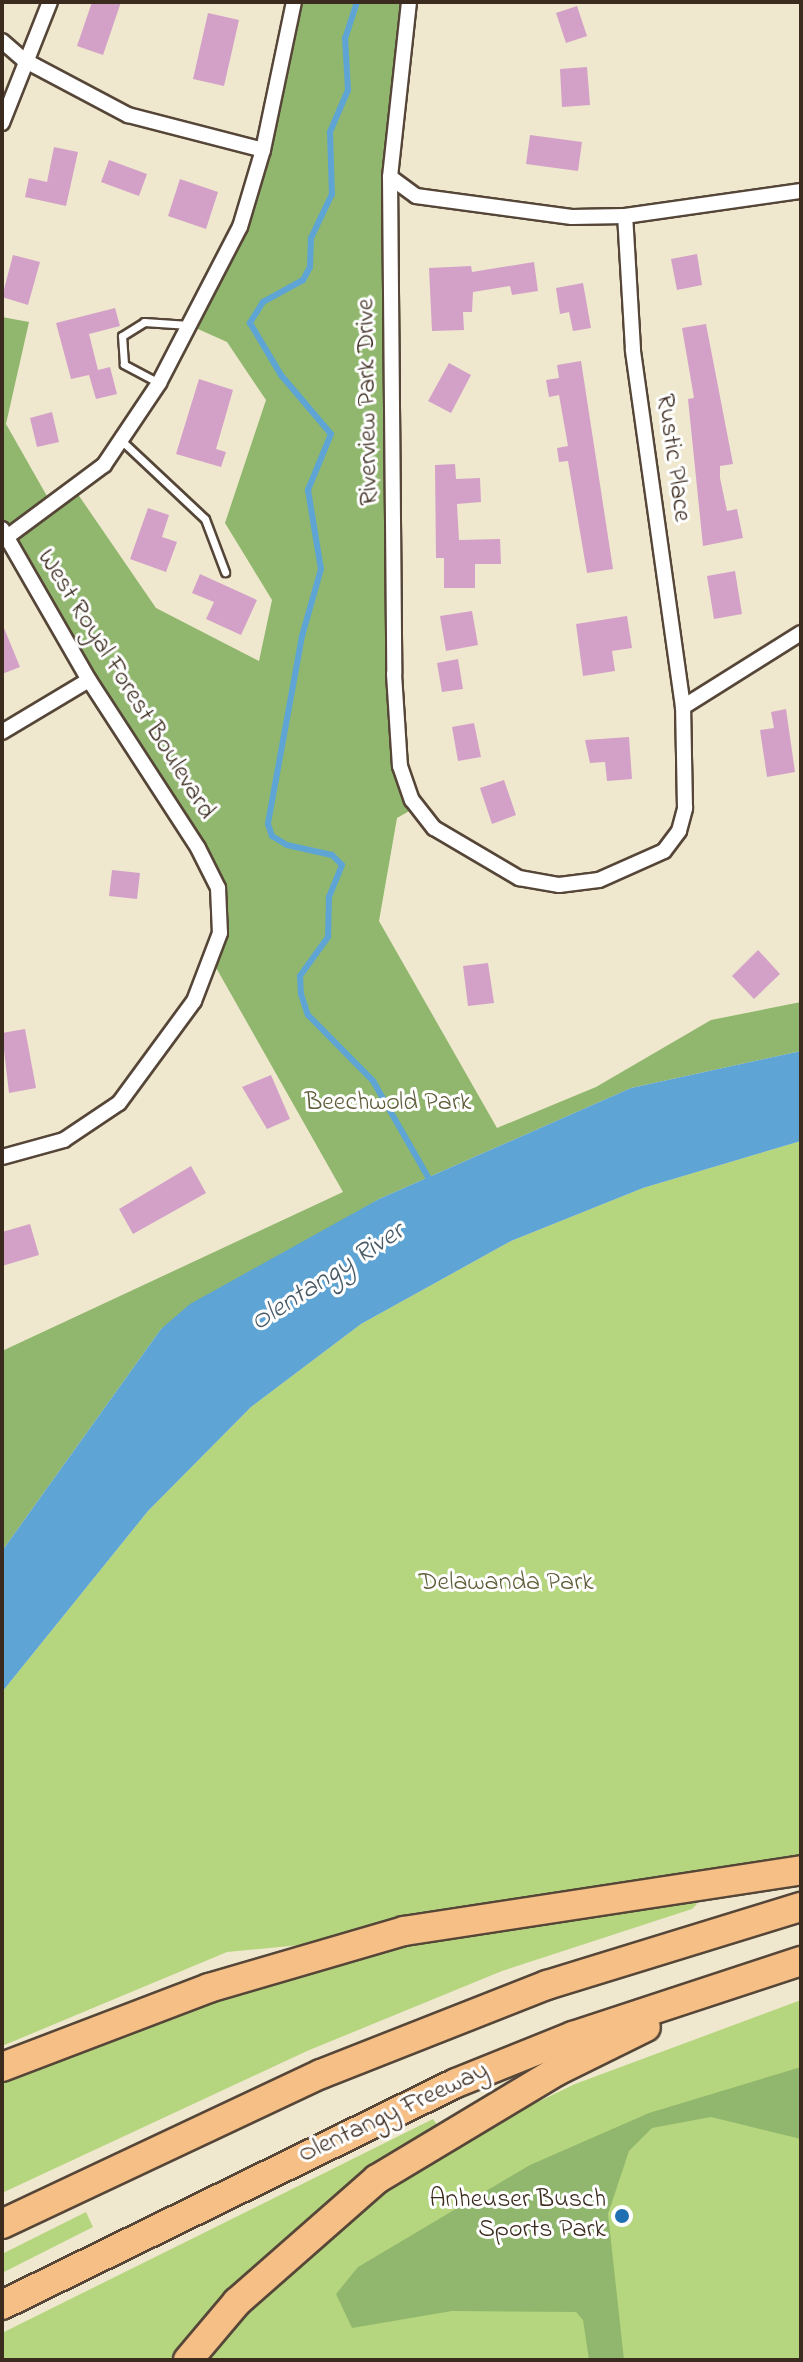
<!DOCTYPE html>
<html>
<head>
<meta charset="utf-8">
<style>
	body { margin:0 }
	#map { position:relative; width:803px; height:2362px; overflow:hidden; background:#efe8ce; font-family:"Indie Flower",sans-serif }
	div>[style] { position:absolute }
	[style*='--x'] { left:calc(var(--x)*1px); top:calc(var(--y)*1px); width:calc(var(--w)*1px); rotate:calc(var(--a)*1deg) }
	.green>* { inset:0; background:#b5d67e }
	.forest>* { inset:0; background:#90b76d }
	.water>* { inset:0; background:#5ea5d5 }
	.stream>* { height:6px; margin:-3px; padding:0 3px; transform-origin:3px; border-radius:3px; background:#5ea5d5 }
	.building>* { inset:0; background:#d3a1c8 }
	.roads { filter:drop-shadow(2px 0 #564638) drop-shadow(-2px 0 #564638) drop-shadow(0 2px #564638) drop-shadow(0 -2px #564638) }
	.service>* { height:7px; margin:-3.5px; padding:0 3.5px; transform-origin:3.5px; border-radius:3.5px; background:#fff }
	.minor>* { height:14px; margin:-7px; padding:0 7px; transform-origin:7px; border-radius:7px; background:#fff }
	.motorway>* { height:28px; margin:-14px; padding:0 14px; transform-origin:14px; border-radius:14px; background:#f5bf86 }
	.dots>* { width:22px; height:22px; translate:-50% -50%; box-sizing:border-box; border:4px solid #fff; border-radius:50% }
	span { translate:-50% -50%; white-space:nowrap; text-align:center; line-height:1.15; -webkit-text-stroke:6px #fff; paint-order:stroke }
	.street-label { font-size:26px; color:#3b2a1e }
	.park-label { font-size:26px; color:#605e3b }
	.poi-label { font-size:26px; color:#3b2a1e }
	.right { translate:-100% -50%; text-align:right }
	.water-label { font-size:28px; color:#495b67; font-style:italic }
	.frame { position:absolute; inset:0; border:4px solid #3b2a1e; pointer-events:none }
</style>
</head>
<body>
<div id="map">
	<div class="green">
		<div style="clip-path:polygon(801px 1141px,801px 1857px,369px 1925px,300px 1945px,227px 1952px,2px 2046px,2px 1692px,148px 1511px,251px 1407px,361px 1324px,511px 1241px,643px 1188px)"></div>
		<div style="clip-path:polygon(693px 1899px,697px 1904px,692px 1909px,502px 1971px,307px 2051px,2px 2193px,2px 2084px,122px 2030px,368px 1951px)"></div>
		<div style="clip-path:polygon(801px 2000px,801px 2360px,201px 2360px,245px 2310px,388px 2186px,470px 2135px,575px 2084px)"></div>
		<div style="clip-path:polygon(433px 2119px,438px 2126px,394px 2155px,205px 2318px,169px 2360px,2px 2360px,2px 2333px)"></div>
		<div style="clip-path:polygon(86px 2212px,93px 2227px,2px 2273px,2px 2254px)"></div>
	</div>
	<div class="forest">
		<div style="clip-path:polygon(294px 2px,409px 2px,396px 98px,400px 766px,418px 806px,397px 818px,379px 921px,497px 1128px,596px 1087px,711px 1020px,801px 1002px,801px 1051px,631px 1088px,379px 1199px,161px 1329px,2px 1551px,2px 1351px,343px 1192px,210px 957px,218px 888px,2px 529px,2px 317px,29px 322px,6px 424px,52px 505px,75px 490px,156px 608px,259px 661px,272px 600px,225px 523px,266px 400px,227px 342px,189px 325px,240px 227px)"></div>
		<div style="clip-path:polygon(801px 2067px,801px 2139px,711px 2117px,652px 2128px,629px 2151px,608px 2214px,624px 2360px,589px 2360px,583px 2320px,576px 2312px,452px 2311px,352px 2328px,336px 2294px,358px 2267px,530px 2165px,649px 2113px)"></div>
	</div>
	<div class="water">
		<div style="clip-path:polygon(801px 1051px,801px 1141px,643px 1188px,511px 1241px,361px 1324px,251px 1407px,148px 1511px,2px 1692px,2px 1551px,161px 1329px,190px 1304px,379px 1199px,631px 1088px)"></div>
	</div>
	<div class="stream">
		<div style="--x:357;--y:2;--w:38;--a:108"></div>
		<div style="--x:345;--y:38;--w:52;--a:86.7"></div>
		<div style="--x:348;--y:90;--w:46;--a:113.2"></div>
		<div style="--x:330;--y:132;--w:62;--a:88.2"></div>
		<div style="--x:332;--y:194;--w:49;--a:115.5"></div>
		<div style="--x:311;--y:238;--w:29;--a:92"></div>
		<div style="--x:310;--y:267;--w:15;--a:118"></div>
		<div style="--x:303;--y:280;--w:46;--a:151.2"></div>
		<div style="--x:263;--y:302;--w:25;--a:122"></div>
		<div style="--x:250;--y:323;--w:61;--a:59.2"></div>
		<div style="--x:281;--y:375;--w:77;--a:49.7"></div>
		<div style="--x:331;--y:434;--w:61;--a:112.3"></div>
		<div style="--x:308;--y:490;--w:80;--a:80.7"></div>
		<div style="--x:321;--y:569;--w:70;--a:105.8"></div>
		<div style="--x:302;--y:636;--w:191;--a:100.3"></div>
		<div style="--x:268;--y:824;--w:13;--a:72"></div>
		<div style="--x:272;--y:836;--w:17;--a:31"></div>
		<div style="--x:287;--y:845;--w:46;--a:12.5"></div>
		<div style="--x:332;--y:855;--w:14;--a:45"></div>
		<div style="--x:342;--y:865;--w:35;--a:112"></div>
		<div style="--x:329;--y:897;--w:40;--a:91.4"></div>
		<div style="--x:328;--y:937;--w:48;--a:125.7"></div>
		<div style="--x:300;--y:976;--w:18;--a:87"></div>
		<div style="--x:301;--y:994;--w:22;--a:72"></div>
		<div style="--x:308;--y:1015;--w:93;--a:45.4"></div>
		<div style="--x:373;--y:1081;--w:111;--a:60.2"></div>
	</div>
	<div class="building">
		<div style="clip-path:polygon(92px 2px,121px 2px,103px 55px,77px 46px)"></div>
		<div style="clip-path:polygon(577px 6px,587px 36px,566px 43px,556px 13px)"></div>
		<div style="clip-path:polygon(208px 13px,239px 20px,224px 86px,193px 79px)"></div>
		<div style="clip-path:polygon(587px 67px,590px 105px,562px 107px,560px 69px)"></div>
		<div style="clip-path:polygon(530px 135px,582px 142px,578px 171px,526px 164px)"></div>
		<div style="clip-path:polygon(54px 147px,78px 152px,66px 206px,25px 197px,29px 178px,47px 182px)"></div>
		<div style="clip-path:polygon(109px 160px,147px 174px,139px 196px,101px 182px)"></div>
		<div style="clip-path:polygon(180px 179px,218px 192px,206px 229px,168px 216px)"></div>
		<div style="clip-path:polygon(697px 254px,702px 285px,677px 290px,671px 259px)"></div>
		<div style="clip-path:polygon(13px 255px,40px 262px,28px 305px,2px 297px)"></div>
		<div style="clip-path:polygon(534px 262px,538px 291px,512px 295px,510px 286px,473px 292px,472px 312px,463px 312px,464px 330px,432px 331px,429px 268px,471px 266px,472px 272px)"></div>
		<div style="clip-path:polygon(583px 283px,591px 328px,573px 331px,569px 312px,560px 314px,556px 288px)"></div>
		<div style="clip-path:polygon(115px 308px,120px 326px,89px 334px,98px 370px,110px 367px,117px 394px,96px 399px,89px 375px,71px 379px,56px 323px)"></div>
		<div style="clip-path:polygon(706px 324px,733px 464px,720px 466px,720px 478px,727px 511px,737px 509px,743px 538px,703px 546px,688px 399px,694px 398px,682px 328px)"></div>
		<div style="clip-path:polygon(581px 361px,613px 569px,587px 573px,568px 461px,559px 462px,557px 448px,568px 446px,559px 395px,549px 397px,546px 380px,559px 378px,557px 365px)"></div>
		<div style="clip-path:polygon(449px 363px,471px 375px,451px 413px,428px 401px)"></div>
		<div style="clip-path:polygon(199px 379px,233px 390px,216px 449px,226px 452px,221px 467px,176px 454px)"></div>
		<div style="clip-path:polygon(52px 412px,59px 442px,37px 447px,30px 418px)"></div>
		<div style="clip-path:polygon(455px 464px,456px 479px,480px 478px,481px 502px,457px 504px,459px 540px,500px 539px,501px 564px,475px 564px,475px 588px,444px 588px,444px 558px,436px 558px,435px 465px)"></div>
		<div style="clip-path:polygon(148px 508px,169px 515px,162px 537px,177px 542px,166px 572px,130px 559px)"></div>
		<div style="clip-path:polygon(735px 571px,742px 614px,714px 619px,707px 576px)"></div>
		<div style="clip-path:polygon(200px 574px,257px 600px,241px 635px,206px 619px,214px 602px,192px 593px)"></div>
		<div style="clip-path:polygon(472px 611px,478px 645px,446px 651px,440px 616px)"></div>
		<div style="clip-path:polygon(627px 616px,632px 648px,612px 651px,615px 671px,583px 676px,576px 624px)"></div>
		<div style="clip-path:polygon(2px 623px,20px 667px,2px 674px)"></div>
		<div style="clip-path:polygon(458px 659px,463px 689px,442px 692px,437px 663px)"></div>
		<div style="clip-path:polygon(786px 709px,795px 772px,767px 777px,760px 730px,774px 728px,771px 712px)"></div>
		<div style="clip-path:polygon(474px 723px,481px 757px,458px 761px,452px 727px)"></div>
		<div style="clip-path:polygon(629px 737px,632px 779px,607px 781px,605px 762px,590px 763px,585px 740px)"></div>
		<div style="clip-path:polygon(504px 780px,516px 815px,492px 824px,480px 788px)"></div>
		<div style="clip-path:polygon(112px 870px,140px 873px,137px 899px,109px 896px)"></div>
		<div style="clip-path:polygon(758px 950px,780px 974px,754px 999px,732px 976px)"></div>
		<div style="clip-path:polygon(488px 963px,494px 1003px,468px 1006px,463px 966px)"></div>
		<div style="clip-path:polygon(25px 1029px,36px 1088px,9px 1093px,2px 1033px)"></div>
		<div style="clip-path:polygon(271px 1075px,290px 1119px,267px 1129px,242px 1087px)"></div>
		<div style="clip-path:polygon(191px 1166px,206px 1193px,133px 1234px,119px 1209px)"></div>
		<div style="clip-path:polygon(30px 1224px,39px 1255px,2px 1266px,2px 1232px)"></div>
	</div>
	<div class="roads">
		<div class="service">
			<div style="--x:159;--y:383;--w:40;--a:-152"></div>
			<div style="--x:124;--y:364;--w:28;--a:-94"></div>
			<div style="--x:122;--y:336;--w:26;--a:-32"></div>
			<div style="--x:144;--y:322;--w:45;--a:3.8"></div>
			<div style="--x:123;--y:442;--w:112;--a:43.2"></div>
			<div style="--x:205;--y:519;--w:57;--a:69.3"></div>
		</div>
		<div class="minor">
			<div style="--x:409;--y:2;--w:176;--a:96.2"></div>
			<div style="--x:390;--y:177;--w:497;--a:89.5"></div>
			<div style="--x:394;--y:674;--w:92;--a:86.3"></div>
			<div style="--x:400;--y:766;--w:36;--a:71"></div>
			<div style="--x:412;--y:800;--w:36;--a:52"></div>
			<div style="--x:434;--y:828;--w:99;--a:30.5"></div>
			<div style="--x:519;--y:878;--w:41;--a:9.9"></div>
			<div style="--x:559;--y:885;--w:40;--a:-7.1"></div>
			<div style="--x:599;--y:880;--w:71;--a:-24"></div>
			<div style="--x:664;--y:851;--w:25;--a:-53"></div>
			<div style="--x:679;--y:831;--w:24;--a:-75"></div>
			<div style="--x:685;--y:808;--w:101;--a:-91.1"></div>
			<div style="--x:683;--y:707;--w:361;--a:-98"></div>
			<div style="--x:633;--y:349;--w:133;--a:-93.4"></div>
			<div style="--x:2;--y:41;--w:29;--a:41"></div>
			<div style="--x:24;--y:60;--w:118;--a:27.9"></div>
			<div style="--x:128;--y:115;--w:139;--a:14.5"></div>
			<div style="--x:2;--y:123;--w:130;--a:-68.4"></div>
			<div style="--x:390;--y:177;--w:32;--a:36"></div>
			<div style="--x:416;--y:196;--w:157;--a:7.7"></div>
			<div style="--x:572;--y:217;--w:53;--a:-1.1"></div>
			<div style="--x:625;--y:216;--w:178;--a:-8.1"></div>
			<div style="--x:2;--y:529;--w:174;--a:60.1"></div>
			<div style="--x:89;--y:680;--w:200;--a:57"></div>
			<div style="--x:198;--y:848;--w:45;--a:63.4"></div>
			<div style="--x:218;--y:888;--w:45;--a:87.5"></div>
			<div style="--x:220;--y:933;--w:73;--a:110.9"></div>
			<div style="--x:194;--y:1001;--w:127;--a:126.3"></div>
			<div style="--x:119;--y:1103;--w:66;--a:146.1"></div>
			<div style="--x:64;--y:1140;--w:64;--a:164.7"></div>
			<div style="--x:7;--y:537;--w:121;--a:-36.6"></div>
			<div style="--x:104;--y:465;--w:99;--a:-56.1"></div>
			<div style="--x:159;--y:383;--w:176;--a:-62.6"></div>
			<div style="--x:240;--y:227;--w:80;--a:-73.4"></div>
			<div style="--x:263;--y:150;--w:151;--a:-78.2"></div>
			<div style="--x:683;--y:707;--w:139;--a:-32.1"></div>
			<div style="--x:2;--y:732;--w:101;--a:-30.9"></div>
		</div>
		<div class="motorway">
			<div style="--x:2;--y:2067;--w:222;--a:-20.9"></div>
			<div style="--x:209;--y:1988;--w:203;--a:-16.3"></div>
			<div style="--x:404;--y:1931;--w:402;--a:-8.7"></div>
			<div style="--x:2;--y:2224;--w:353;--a:-25.2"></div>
			<div style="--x:321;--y:2074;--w:243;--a:-21.5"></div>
			<div style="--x:547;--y:1985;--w:266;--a:-17.1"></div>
			<div style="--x:2;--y:2305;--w:505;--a:-26.06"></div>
			<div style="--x:456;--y:2083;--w:126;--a:-21.9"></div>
			<div style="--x:573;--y:2036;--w:240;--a:-18.2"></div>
			<div style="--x:188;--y:2360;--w:76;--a:-49.8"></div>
			<div style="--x:237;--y:2302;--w:186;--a:-41.3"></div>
			<div style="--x:377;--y:2179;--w:210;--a:-31"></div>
			<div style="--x:557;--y:2071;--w:99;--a:-26.3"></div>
		</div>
	</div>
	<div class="dots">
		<div style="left:622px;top:2216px;background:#1f6fb2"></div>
	</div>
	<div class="street-label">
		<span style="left:369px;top:402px;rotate:-91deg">Riverview Park Drive</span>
		<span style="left:672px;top:458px;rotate:82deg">Rustic Place</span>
		<span style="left:125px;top:685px;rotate:58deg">West Royal Forest Boulevard</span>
		<span style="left:394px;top:2114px;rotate:-25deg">Olentangy Freeway</span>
	</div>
	<div class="park-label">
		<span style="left:388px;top:1104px">Beechwold Park</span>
		<span style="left:506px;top:1584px">Delawanda Park</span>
	</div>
	<div class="poi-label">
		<span class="right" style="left:606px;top:2216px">Anheuser Busch<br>Sports Park</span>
	</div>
	<div class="water-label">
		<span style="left:328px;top:1278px;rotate:-33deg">Olentangy River</span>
	</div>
	<div class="frame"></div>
</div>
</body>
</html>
